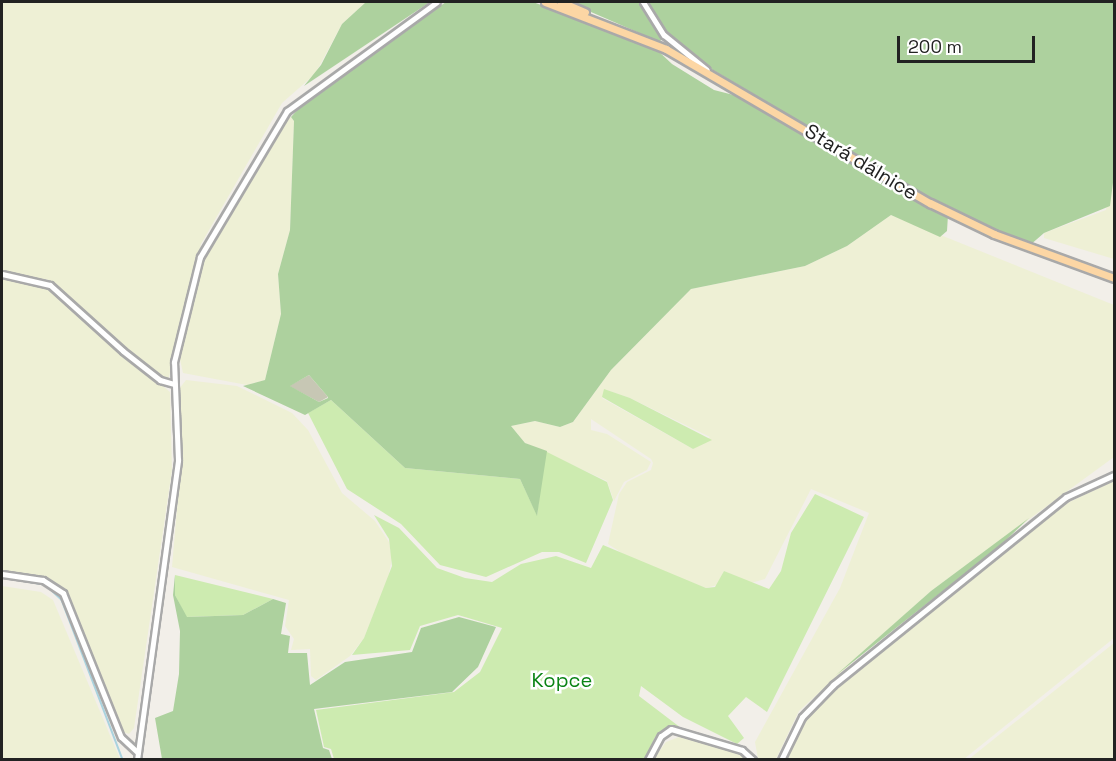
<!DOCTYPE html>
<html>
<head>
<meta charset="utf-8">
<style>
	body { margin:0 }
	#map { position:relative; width:1116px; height:761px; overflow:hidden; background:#f2efe9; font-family:"Space Grotesk",sans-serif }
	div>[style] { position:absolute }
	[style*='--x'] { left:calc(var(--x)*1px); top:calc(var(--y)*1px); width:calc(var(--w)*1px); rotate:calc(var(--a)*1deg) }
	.construction>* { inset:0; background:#c7c7b4 }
	.farmland>* { inset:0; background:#eef0d5 }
	.grass>* { inset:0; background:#cdebb0 }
	.forest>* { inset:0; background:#add19e }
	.stream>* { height:1.5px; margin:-0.75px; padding:0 0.75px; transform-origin:0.75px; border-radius:0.75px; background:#aad3df }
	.roads { filter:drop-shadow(2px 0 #a9a9a9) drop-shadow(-2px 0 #a9a9a9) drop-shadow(0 2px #a9a9a9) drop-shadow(0 -2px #a9a9a9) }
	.minor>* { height:5px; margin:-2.5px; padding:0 2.5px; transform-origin:2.5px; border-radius:2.5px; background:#fff }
	.major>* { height:7px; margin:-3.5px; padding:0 3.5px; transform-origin:3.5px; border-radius:3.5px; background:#fcd6a4 }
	span { translate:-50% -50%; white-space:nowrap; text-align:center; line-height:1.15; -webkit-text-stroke:5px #fff; paint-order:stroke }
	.street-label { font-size:20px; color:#222 }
	.park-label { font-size:20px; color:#0c8416 }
	.frame { position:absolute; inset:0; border:3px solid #222; pointer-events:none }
	.scale { position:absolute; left:897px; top:36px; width:138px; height:27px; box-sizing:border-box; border:3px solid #222; border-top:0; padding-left:8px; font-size:18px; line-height:21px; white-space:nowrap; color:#222; -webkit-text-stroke:4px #fff; paint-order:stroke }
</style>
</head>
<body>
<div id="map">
	<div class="construction">
		<div style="clip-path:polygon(309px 375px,328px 397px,319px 402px,289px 386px)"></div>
	</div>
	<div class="farmland">
		<div style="clip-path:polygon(2px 2px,366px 2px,342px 24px,315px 74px,282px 103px,201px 244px,168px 381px,125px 351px,49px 280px,2px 272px)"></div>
		<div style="clip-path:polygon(291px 117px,294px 121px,290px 230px,278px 274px,281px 314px,265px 380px,247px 385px,183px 373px,179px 355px,206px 253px,283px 120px)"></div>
		<div style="clip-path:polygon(1114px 175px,1114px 259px,1044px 238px,1044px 233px,1106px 210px)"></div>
		<div style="clip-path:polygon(evenodd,891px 215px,1114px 305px,1114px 457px,931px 591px,799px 711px,776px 759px,758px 759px,755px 742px,840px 588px,869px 513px,811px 489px,765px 579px,751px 583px,724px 571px,717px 585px,706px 588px,631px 559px,608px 544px,619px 494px,627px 482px,651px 470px,653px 463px,651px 459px,591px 419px,591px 430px,607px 434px,651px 462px,647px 470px,624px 482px,614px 501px,607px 481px,525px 443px,511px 426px,535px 421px,560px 427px,573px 422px,611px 370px,691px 289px,805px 266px,847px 246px,891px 215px,606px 390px,630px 398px,710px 437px,693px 449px,602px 398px,606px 390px)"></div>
		<div style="clip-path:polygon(2px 275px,48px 286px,170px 392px,172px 470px,134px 728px,129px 734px,123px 732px,63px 587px,37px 575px,2px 570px)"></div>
		<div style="clip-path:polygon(186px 380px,237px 386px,292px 413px,308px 430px,342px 493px,375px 521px,389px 542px,392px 558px,388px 578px,364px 638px,350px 656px,316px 680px,311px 676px,310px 649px,291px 650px,294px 639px,285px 626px,289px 600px,172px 567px,182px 451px,179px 389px)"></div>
		<div style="clip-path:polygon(1114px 481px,1114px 638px,964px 759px,786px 760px,808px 717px,842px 682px,1061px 506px)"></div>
		<div style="clip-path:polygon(2px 586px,41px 592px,53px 600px,120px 759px,2px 759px)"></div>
		<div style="clip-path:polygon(1114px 643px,1114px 759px,969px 759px)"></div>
		<div style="clip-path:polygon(679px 737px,743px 754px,750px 760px,653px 760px,666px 742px)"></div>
	</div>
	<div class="grass">
		<div style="clip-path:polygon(604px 389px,630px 398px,712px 440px,693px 449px,602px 397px)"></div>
		<div style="clip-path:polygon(331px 400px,405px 468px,520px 479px,537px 515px,545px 451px,607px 482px,613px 500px,586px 563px,559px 552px,542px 552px,486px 577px,440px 565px,401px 524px,347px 489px,308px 413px)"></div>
		<div style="clip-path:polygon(815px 494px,864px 517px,767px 712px,746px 697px,728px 716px,744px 738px,737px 744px,683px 717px,641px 686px,639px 696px,685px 731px,667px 728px,655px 737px,645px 759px,334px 759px,331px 749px,324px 747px,316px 710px,454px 692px,480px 672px,502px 628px,458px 615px,420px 626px,410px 650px,352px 655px,364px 638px,392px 566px,389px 539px,374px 515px,399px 528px,437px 568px,465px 578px,492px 582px,521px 564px,556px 556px,591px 568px,603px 545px,706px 588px,715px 587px,724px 571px,769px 589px,781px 571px,791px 533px)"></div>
		<div style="clip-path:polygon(175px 575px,273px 599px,243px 615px,186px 617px,175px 595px)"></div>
	</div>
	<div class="forest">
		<div style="clip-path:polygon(366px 2px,430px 2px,304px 86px,321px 65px,342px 24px)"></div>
		<div style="clip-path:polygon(evenodd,446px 2px,533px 2px,655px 48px,672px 64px,714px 90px,749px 99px,948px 215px,947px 231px,940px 237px,891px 215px,847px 246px,805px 266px,691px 289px,611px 370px,573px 422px,560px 427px,535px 421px,511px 426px,525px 443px,547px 451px,537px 516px,520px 479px,405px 468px,331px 400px,305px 415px,243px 386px,265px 380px,281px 314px,278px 274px,290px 230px,294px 121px,291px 117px,308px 98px,446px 2px,309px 375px,328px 397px,328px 398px,319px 402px,290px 386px,309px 375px)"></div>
		<div style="clip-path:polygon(568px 2px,639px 2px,662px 37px,660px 42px)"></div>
		<div style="clip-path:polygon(647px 2px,1114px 2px,1114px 175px,1110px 206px,1044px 233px,1029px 246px,996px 231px,932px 200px,713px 70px,673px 40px)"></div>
		<div style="clip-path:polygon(1029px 518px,1000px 546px,835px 676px,931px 591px)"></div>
		<div style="clip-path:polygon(175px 575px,175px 595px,187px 617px,243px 615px,273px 599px,286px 603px,281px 634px,290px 636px,288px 653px,307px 653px,310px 685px,345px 662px,412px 652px,421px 628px,459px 617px,496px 627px,478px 667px,452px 692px,314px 709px,323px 748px,329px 750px,332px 759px,162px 759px,155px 718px,173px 711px,179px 674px,180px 631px,173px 595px)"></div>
	</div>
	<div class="stream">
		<div style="--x:2;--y:577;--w:45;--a:10.3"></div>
		<div style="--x:46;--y:585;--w:22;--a:43"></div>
		<div style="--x:62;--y:600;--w:171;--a:69.1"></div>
	</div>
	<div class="roads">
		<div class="minor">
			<div style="--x:643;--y:2;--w:39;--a:58"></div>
			<div style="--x:664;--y:35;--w:55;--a:39.1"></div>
			<div style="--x:2;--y:274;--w:49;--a:12.9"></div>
			<div style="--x:50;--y:285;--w:98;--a:42.1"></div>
			<div style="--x:123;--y:351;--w:47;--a:38.1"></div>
			<div style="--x:160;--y:380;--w:15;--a:16"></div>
			<div style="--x:2;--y:574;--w:41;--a:8.3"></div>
			<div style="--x:43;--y:580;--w:24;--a:33"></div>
			<div style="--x:63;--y:593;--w:155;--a:68.1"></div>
			<div style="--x:121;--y:737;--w:23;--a:43"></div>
			<div style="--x:137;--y:760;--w:303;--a:-82.2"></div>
			<div style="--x:178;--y:460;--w:98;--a:-92.3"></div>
			<div style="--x:174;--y:362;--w:108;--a:-76.1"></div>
			<div style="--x:200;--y:257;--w:170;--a:-59.2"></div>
			<div style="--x:287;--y:111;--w:185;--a:-36"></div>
			<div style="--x:648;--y:760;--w:27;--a:-62"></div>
			<div style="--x:661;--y:736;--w:12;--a:-35"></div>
			<div style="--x:671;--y:729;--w:74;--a:16.5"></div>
			<div style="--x:742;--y:750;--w:15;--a:42"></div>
			<div style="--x:781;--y:760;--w:48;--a:-64"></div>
			<div style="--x:802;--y:717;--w:45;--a:-45.9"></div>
			<div style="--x:833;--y:685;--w:299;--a:-38.9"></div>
			<div style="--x:1066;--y:497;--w:53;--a:-24.6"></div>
		</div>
		<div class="major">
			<div style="--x:545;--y:2;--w:130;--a:21.2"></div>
			<div style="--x:666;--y:49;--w:306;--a:30.3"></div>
			<div style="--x:930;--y:203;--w:71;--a:25.8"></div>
			<div style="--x:994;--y:234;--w:128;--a:20.1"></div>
			<div style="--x:561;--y:2;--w:26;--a:23"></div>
		</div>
	</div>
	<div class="street-label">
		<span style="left:861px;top:162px;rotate:31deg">Stará dálnice</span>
	</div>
	<div class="park-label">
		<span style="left:562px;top:680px">Kopce</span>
	</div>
	<div class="frame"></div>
	<div class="scale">200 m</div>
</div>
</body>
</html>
